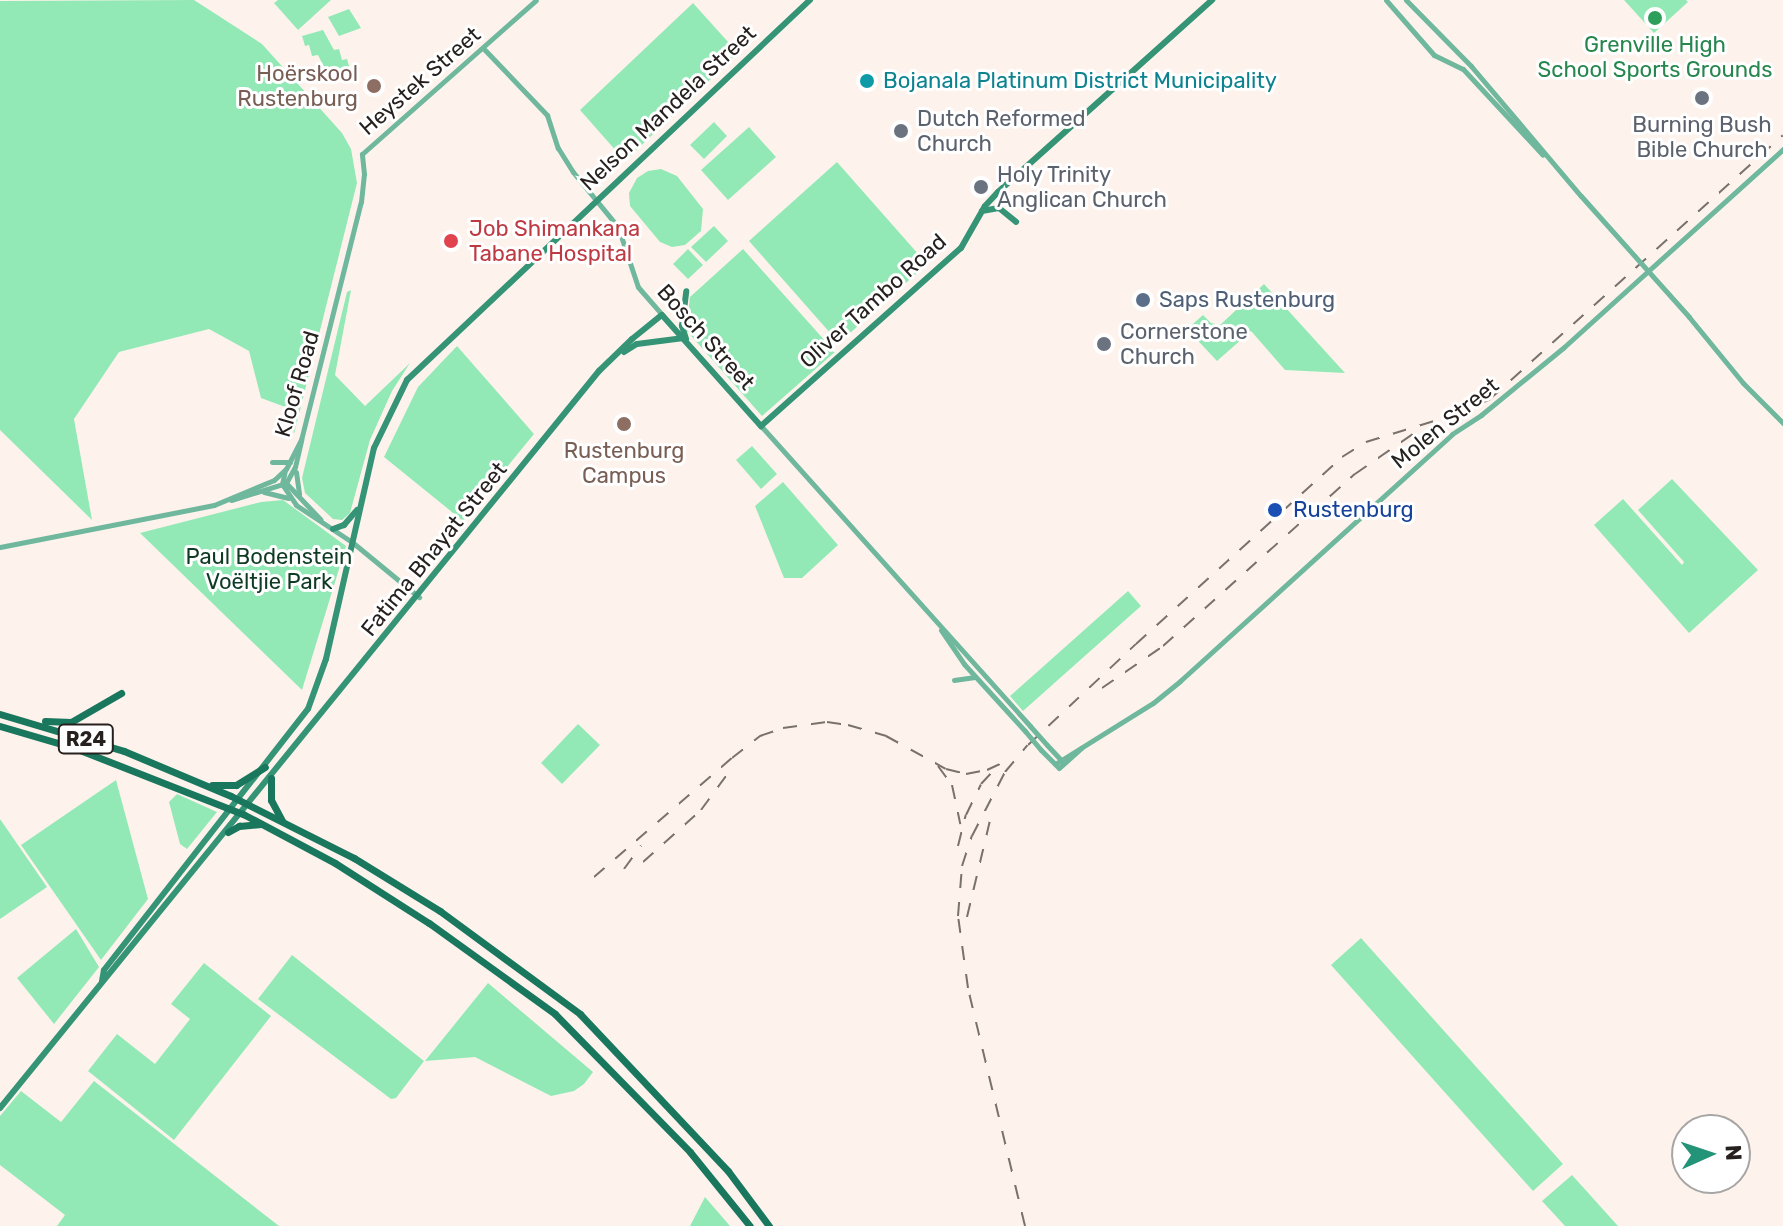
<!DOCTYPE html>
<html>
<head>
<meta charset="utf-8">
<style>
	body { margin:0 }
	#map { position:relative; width:1783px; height:1226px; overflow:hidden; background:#fef3ec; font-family:Rubik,sans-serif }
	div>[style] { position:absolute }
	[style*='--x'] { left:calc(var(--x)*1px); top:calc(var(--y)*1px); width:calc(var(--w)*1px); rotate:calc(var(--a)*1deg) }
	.green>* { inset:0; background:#93e9b6 }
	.tertiary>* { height:5px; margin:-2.5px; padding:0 2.5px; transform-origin:2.5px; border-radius:2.5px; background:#6fb89e }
	.secondary>* { height:6px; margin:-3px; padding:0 3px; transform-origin:3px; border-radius:3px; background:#359476 }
	.primary>* { height:7px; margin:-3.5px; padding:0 3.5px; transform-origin:3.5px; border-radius:3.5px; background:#19775d }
	.rail>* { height:2px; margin-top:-1px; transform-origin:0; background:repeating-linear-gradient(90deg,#78716c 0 14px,transparent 0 28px) }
	.tertiary-bridge>* { height:5px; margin:-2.5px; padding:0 2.5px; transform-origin:2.5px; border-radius:2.5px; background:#6fb89e }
	.dots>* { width:22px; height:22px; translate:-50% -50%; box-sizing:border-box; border:4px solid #fff; border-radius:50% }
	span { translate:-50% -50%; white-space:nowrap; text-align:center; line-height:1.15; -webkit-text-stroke:6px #fff; paint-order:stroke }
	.shield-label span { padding:2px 6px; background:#fff; border:2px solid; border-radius:6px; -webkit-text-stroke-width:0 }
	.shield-label { font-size:20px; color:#26211e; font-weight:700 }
	.leisure-label { font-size:22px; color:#27864d }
	.education-label { font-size:22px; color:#785e54 }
	.right { translate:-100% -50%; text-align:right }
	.street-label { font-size:22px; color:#26211e }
	.culture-label { font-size:22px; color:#0d838f }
	.left { translate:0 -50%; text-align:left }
	.worship-label { font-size:22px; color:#5b616d }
	.health-label { font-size:22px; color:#be3a42 }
	.service-label { font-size:22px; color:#4e5e75 }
	.transit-label { font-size:22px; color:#164399 }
	.park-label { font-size:22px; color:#0f3a24 }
	.north { position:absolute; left:1671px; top:1114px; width:80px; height:80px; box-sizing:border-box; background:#fff; border:2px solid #a8a6a5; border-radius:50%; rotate:87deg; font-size:22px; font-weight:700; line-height:32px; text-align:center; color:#26211e }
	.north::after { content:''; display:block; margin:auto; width:28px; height:36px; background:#239477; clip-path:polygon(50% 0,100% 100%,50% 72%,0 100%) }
</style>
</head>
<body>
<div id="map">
	<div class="green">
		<div style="clip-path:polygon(194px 0,262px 44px,342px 133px,351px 149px,357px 183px,294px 434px,288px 408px,261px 398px,249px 351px,209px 329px,119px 352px,74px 419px,92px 520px,0 430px,0 1px)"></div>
		<div style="clip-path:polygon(278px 0,331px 0,298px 30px,274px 3px)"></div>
		<div style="clip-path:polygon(1624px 0,1686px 0,1688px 2px,1654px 33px)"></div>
		<div style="clip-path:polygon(693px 3px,738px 53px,625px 161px,580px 110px)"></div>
		<div style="clip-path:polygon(349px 9px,361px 28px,339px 36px,328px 17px)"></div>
		<div style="clip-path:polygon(323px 30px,334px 50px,339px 49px,342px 60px,347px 59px,350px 69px,328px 75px,318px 55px,312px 56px,309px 45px,305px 46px,302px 36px)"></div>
		<div style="clip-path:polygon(714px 122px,727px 136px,704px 159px,690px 145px)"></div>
		<div style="clip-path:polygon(749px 127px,776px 157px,728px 200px,701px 170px)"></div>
		<div style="clip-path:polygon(837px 162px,927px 264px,839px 343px,749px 241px)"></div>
		<div style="clip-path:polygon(661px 169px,677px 176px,703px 209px,701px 231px,685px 245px,672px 247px,660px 242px,630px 206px,629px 193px,637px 178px,648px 171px)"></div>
		<div style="clip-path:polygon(714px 226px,728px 241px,706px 262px,691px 247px)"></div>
		<div style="clip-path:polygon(688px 249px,703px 265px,688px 279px,673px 264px)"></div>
		<div style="clip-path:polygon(743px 249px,835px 352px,762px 416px,686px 330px,690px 297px)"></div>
		<div style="clip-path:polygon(1264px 284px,1345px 373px,1285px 370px,1251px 331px,1217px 361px,1187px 329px,1203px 315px,1211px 323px,1220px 325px)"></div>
		<div style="clip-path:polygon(351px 290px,335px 375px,365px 406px,410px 363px,392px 391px,370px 440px,350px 513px,342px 520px,333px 519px,305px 493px,302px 478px,347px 292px)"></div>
		<div style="clip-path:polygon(457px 346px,534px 434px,463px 521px,384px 457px,418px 387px)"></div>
		<div style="clip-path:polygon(752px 446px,777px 474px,761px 489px,736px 460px)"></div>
		<div style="clip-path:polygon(1672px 479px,1758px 570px,1689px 633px,1594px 525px,1623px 499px,1682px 565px,1684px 562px,1638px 510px)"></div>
		<div style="clip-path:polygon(783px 482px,838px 545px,802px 578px,784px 578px,755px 506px)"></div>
		<div style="clip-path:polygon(283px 500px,346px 546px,302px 690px,140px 533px,261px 502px)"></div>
		<div style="clip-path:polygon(1128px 591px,1141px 606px,1023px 711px,1010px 696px)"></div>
		<div style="clip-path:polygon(578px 724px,600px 745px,562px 784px,541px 763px)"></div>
		<div style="clip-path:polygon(116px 780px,148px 899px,101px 960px,21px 845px)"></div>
		<div style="clip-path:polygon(177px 794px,217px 812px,187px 849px,180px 844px,169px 802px)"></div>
		<div style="clip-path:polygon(0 819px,47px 887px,0 919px)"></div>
		<div style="clip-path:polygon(76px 929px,99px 967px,54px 1024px,17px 978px)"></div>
		<div style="clip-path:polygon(1361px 938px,1563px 1164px,1533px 1191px,1331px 965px)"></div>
		<div style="clip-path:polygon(292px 955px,424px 1061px,396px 1098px,391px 1099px,258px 999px)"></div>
		<div style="clip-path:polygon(204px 963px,271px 1016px,174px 1140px,88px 1071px,117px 1034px,155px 1064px,190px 1019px,171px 1004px)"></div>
		<div style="clip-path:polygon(488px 983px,593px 1072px,584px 1084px,574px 1091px,551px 1096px,475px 1057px,425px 1061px)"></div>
		<div style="clip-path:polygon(94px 1081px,279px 1226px,57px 1226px,65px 1215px,0 1165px,0 1116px,21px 1091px,61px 1122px)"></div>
		<div style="clip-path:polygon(1572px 1175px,1618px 1226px,1565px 1226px,1542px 1201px)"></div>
		<div style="clip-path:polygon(705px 1197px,730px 1226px,690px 1226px)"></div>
	</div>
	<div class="tertiary">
		<div style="--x:1386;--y:0;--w:73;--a:48.9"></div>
		<div style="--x:1434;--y:55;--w:32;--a:26"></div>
		<div style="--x:1463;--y:69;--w:117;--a:47.1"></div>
		<div style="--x:1406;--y:0;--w:93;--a:45.4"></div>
		<div style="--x:1471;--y:66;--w:170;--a:49.8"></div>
		<div style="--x:483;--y:48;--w:93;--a:46.3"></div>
		<div style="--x:547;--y:115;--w:35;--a:72"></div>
		<div style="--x:558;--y:148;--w:28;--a:58"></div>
		<div style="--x:573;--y:172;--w:71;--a:50.7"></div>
		<div style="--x:618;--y:227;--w:63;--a:71.6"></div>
		<div style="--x:638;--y:287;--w:37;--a:49"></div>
		<div style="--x:1689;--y:317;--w:85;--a:50.7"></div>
		<div style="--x:1743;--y:383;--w:57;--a:45"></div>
		<div style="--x:761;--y:426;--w:403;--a:48.1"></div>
		<div style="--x:272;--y:462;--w:18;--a:0"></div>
		<div style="--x:285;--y:470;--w:14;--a:102"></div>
		<div style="--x:282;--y:484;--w:25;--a:56"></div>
		<div style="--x:296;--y:505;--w:67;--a:33.5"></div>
		<div style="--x:352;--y:542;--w:87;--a:39.4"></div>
		<div style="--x:296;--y:472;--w:22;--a:82"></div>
		<div style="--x:286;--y:483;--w:50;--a:46.6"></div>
		<div style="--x:264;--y:492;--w:25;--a:14"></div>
		<div style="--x:231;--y:500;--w:58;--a:-17.2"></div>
		<div style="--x:286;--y:483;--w:18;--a:-61"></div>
		<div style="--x:295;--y:467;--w:28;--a:-77"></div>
		<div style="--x:0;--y:547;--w:218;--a:-11.1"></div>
		<div style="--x:214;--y:505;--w:65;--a:-22.6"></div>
		<div style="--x:274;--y:480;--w:16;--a:-43"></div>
		<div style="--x:286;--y:469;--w:33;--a:-63"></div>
		<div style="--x:301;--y:440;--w:245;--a:-75.9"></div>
		<div style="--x:361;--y:202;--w:28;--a:-84"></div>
		<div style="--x:364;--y:174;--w:20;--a:-96"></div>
		<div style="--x:362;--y:154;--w:232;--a:-41.5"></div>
		<div style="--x:941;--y:630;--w:41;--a:55.9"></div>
		<div style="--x:964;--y:664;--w:91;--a:47.7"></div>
		<div style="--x:954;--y:680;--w:21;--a:-8"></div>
		<div style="--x:1047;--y:745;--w:23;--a:47"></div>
		<div style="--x:1041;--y:750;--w:25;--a:45"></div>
		<div style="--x:1059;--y:768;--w:30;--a:-42"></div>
		<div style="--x:1055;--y:764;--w:115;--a:-31.9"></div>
		<div style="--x:1153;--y:703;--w:35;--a:-39"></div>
		<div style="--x:1180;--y:681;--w:367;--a:-42.2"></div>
		<div style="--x:1452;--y:434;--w:35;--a:-33"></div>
		<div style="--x:1481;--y:415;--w:107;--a:-39.3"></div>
		<div style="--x:1564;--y:347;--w:295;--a:-42.1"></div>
	</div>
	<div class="secondary">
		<div style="--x:982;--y:211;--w:17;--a:-10"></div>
		<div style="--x:999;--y:208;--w:22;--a:39"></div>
		<div style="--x:686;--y:339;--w:14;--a:-107"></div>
		<div style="--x:682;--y:326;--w:35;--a:-83"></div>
		<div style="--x:624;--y:352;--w:15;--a:-32"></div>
		<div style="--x:637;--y:344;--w:47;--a:-7.3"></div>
		<div style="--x:333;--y:529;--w:12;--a:-20"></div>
		<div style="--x:344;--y:525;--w:20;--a:-49"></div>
		<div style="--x:102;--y:981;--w:11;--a:-80"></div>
		<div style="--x:104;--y:970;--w:331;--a:-52"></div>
		<div style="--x:308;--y:709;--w:53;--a:-70.2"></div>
		<div style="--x:326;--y:659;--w:216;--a:-77.2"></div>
		<div style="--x:374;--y:448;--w:76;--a:-64.1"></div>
		<div style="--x:407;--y:380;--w:554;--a:-43.32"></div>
		<div style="--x:0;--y:1108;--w:950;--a:-50.9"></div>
		<div style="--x:599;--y:371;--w:46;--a:-44.1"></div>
		<div style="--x:632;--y:339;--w:38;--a:-39"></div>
		<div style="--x:662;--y:315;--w:149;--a:48.3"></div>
		<div style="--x:761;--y:426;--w:268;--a:-41.7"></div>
		<div style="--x:961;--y:248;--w:48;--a:-60.3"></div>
		<div style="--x:985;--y:206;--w:19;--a:-47"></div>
		<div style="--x:998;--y:192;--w:288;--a:-41.9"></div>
	</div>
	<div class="primary">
		<div style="--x:0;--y:714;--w:129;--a:16.6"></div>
		<div style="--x:124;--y:751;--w:116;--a:22.8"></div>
		<div style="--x:231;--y:796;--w:138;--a:26.8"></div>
		<div style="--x:354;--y:858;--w:101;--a:31.6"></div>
		<div style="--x:440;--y:911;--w:174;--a:36.3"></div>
		<div style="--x:580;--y:1014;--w:216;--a:46.7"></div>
		<div style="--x:728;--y:1171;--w:69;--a:53.3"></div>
		<div style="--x:45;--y:721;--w:26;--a:2"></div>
		<div style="--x:71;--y:722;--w:58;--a:-30.1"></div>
		<div style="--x:0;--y:726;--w:75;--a:16.3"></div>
		<div style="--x:72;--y:747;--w:184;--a:21.4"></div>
		<div style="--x:243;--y:814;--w:104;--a:28"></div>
		<div style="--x:335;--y:863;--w:112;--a:32.6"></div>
		<div style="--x:429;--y:923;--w:155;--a:35.8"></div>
		<div style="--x:555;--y:1014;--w:193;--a:45.6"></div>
		<div style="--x:690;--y:1152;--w:95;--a:51"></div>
		<div style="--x:271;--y:778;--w:22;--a:90"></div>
		<div style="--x:271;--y:800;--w:24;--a:62"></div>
		<div style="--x:212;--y:785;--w:24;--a:0"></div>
		<div style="--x:236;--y:785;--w:34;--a:-32"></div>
		<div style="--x:228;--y:832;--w:13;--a:-29"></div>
		<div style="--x:239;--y:826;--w:22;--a:-5"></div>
	</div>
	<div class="rail">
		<div style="--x:1102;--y:688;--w:74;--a:-34.5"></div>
		<div style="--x:1163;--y:646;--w:258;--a:-41.9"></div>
		<div style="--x:1355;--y:474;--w:75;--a:-34.7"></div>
		<div style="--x:938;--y:766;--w:24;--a:54"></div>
		<div style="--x:952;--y:785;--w:40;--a:78"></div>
		<div style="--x:958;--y:846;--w:32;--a:-76"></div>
		<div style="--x:966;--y:815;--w:34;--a:-64"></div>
		<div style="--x:981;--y:784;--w:22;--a:-47"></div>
		<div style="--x:643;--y:862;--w:78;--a:-41.9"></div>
		<div style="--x:701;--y:810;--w:56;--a:-53.7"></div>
		<div style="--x:624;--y:869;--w:29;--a:-54"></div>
		<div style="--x:594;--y:877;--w:182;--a:-40.8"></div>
		<div style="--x:732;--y:758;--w:36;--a:-38"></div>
		<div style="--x:760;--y:736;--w:24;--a:-19"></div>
		<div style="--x:783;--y:728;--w:44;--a:-7.8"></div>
		<div style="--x:827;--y:722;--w:21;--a:8"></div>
		<div style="--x:848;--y:725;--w:40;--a:16"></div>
		<div style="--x:886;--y:736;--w:68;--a:28.8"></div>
		<div style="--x:946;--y:769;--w:21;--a:14"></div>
		<div style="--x:966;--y:774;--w:21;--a:-11"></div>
		<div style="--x:987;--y:770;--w:17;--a:-25"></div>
		<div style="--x:967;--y:917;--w:104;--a:-76.6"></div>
		<div style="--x:1025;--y:1226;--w:245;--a:-103.5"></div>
		<div style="--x:968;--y:988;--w:73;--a:-97.9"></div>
		<div style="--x:958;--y:916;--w:50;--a:-85.4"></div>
		<div style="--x:962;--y:866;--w:32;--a:-72"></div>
		<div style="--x:972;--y:836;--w:72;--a:-62.7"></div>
		<div style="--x:1005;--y:772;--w:35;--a:-50"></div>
		<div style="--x:1028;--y:745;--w:148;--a:-43.1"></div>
		<div style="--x:1136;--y:644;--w:278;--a:-42.2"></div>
		<div style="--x:1342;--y:457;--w:28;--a:-32"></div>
		<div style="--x:1366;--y:442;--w:95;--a:-17.1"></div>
		<div style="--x:1457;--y:414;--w:36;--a:-24"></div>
		<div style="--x:1490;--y:399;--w:394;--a:-42"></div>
	</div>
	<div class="tertiary-bridge">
		<div style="--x:1581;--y:196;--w:162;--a:48.2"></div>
		<div style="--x:1030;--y:726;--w:25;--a:48"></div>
		<div style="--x:1025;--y:731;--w:25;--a:50"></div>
	</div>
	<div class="dots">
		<div style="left:1655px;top:18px;background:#2e9e5b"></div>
		<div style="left:867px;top:81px;background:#0f9aa8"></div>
		<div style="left:374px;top:86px;background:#8d6e63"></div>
		<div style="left:1702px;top:98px;background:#6b7280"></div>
		<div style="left:901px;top:131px;background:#6b7280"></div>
		<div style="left:981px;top:187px;background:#6b7280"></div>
		<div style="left:451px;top:241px;background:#e0444e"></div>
		<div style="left:1143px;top:300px;background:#5c6f8a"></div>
		<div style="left:1104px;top:344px;background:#6b7280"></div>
		<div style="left:624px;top:424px;background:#8d6e63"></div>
		<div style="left:1275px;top:510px;background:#1a4fb4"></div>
	</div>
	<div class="shield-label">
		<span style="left:86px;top:739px">R24</span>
	</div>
	<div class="leisure-label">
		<span style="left:1655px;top:57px">Grenville High<br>School Sports Grounds</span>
	</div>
	<div class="education-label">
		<span class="right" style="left:358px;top:86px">Hoërskool<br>Rustenburg</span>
		<span style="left:624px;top:463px">Rustenburg<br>Campus</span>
	</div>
	<div class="street-label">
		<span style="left:420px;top:81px;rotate:-41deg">Heystek Street</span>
		<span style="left:668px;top:108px;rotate:-43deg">Nelson Mandela Street</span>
		<span style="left:873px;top:301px;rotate:-42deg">Oliver Tambo Road</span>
		<span style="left:706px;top:337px;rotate:48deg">Bosch Street</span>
		<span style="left:297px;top:384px;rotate:-74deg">Kloof Road</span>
		<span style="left:1445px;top:423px;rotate:-39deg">Molen Street</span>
		<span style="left:434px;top:549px;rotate:-51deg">Fatima Bhayat Street</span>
	</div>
	<div class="culture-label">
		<span class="left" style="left:883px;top:81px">Bojanala Platinum District Municipality</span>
	</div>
	<div class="worship-label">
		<span class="left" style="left:917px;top:131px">Dutch Reformed<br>Church</span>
		<span style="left:1702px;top:137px">Burning Bush<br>Bible Church</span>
		<span class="left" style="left:997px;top:187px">Holy Trinity<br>Anglican Church</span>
		<span class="left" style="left:1120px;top:344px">Cornerstone<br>Church</span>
	</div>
	<div class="health-label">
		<span class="left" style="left:469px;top:241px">Job Shimankana<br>Tabane Hospital</span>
	</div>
	<div class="service-label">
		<span class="left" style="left:1159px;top:300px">Saps Rustenburg</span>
	</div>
	<div class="transit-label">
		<span class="left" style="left:1293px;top:510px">Rustenburg</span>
	</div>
	<div class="park-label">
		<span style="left:269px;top:569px">Paul Bodenstein<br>Voëltjie Park</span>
	</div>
	<div class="north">N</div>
</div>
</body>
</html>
